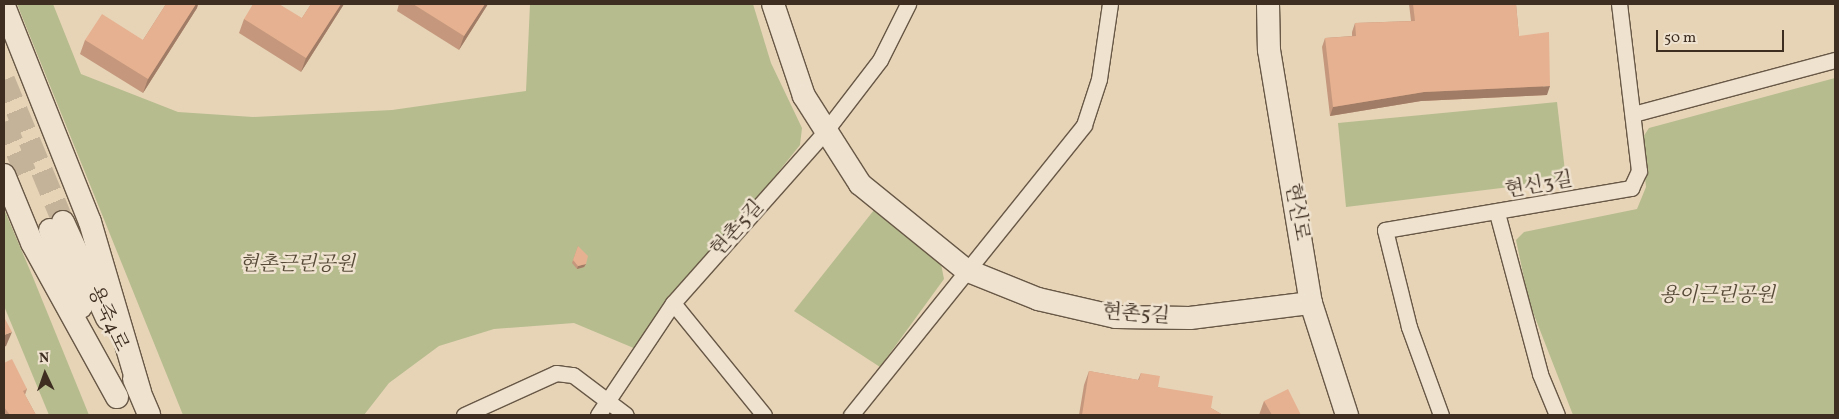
<!DOCTYPE html>
<html>
<head>
<meta charset="utf-8">
<style>
	body { margin:0 }
	#map { position:relative; width:1839px; height:419px; overflow:hidden; background:#e7d4b7; font-family:Vollkorn,"Noto Serif KR",serif }
	div>[style] { position:absolute }
	[style*='--x'] { left:calc(var(--x)*1px); top:calc(var(--y)*1px); width:calc(var(--w)*1px); rotate:calc(var(--a)*1deg) }
	.green>* { inset:0; background:#b6bc8e }
	.secondary-tunnel>* { height:22px; margin-top:-11px; transform-origin:0; background:repeating-linear-gradient(90deg,#c5b399 0 22px,transparent 0 33px) }
	.roads { filter:drop-shadow(1px 0 #685846) drop-shadow(-1px 0 #685846) drop-shadow(0 1px #685846) drop-shadow(0 -1px #685846) }
	.street>* { height:15px; margin:-7.5px; padding:0 7.5px; transform-origin:7.5px; border-radius:7.5px; background:#efe3d0 }
	.secondary>* { height:22px; margin:-11px; padding:0 11px; transform-origin:11px; border-radius:11px; background:#efe3d0 }
	.wall>* { inset:0; background:#c5987d }
	.shaded-wall>* { inset:0; background:#a07c66 }
	.building>* { inset:0; background:#e5b191 }
	span { translate:-50% -50%; white-space:nowrap; text-align:center; line-height:1.15; -webkit-text-stroke:5px #efe3d0; paint-order:stroke }
	.street-label { font-size:20px; color:#3e2e21 }
	.park-label { font-size:20px; color:#564a37; font-style:italic }
	.frame { position:absolute; inset:0; border:5px solid #3e2e21; pointer-events:none }
	.north { position:absolute; left:20px; top:349px; width:50px; height:50px; -webkit-text-stroke:4px #efe3d0; paint-order:stroke; rotate:357deg; font-size:14px; font-weight:700; line-height:20px; text-align:center; color:#3e2e21 }
	.north::after { content:''; display:block; margin:auto; width:18px; height:22px; background:#3e2e21; clip-path:polygon(50% 0,100% 100%,50% 72%,0 100%) }
	.scale { position:absolute; left:1656px; top:30px; width:128px; height:22px; box-sizing:border-box; border:2px solid #3e2e21; border-top:0; padding-left:6px; font-size:15px; line-height:18px; white-space:nowrap; color:#3e2e21; -webkit-text-stroke:4px #efe3d0; paint-order:stroke }
</style>
</head>
<body>
<div id="map">
	<div class="green">
		<div style="clip-path:polygon(17px 4px,53px 4px,81px 74px,178px 112px,253px 117px,392px 110px,526px 91px,530px 4px,753px 4px,771px 63px,802px 128px,800px 145px,636px 349px,574px 323px,494px 329px,439px 346px,389px 383px,364px 415px,183px 415px)"></div>
		<div style="clip-path:polygon(1835px 78px,1835px 415px,1573px 415px,1529px 302px,1516px 240px,1524px 232px,1637px 209px,1646px 187px,1641px 140px,1649px 128px)"></div>
		<div style="clip-path:polygon(1557px 102px,1566px 180px,1346px 207px,1338px 123px)"></div>
		<div style="clip-path:polygon(4px 209px,32px 275px,89px 415px,49px 415px,4px 306px)"></div>
		<div style="clip-path:polygon(874px 210px,941px 264px,944px 279px,880px 367px,794px 311px)"></div>
	</div>
	<div class="secondary-tunnel">
		<div style="--x:4;--y:80;--w:154;--a:67.4"></div>
		<div style="--x:4;--y:122;--w:56;--a:67.1"></div>
	</div>
	<div class="roads">
		<div class="street">
			<div style="--x:1633;--y:114;--w:209;--a:-15"></div>
			<div style="--x:1497;--y:213;--w:167;--a:75"></div>
			<div style="--x:1540;--y:374;--w:44;--a:67.5"></div>
			<div style="--x:464;--y:415;--w:101;--a:-24.5"></div>
			<div style="--x:556;--y:373;--w:17;--a:7"></div>
			<div style="--x:573;--y:375;--w:66;--a:37"></div>
			<div style="--x:598;--y:415;--w:135;--a:-56.2"></div>
			<div style="--x:764;--y:415;--w:144;--a:-129.1"></div>
			<div style="--x:673;--y:303;--w:227;--a:-48.4"></div>
			<div style="--x:824;--y:133;--w:92;--a:-52.5"></div>
			<div style="--x:880;--y:60;--w:63;--a:-63.4"></div>
			<div style="--x:851;--y:415;--w:372;--a:-51.2"></div>
			<div style="--x:1084;--y:125;--w:48;--a:-71.9"></div>
			<div style="--x:1099;--y:79;--w:76;--a:-81.7"></div>
			<div style="--x:1441;--y:415;--w:94;--a:-110"></div>
			<div style="--x:1409;--y:327;--w:100;--a:-103.9"></div>
			<div style="--x:1385;--y:230;--w:250;--a:-9.7"></div>
			<div style="--x:1631;--y:188;--w:19;--a:-65"></div>
			<div style="--x:1639;--y:171;--w:168;--a:-96.8"></div>
		</div>
		<div class="secondary">
			<div style="--x:773;--y:4;--w:97;--a:71.4"></div>
			<div style="--x:804;--y:96;--w:104;--a:57.5"></div>
			<div style="--x:860;--y:184;--w:136;--a:39.1"></div>
			<div style="--x:966;--y:270;--w:78;--a:21.9"></div>
			<div style="--x:1038;--y:299;--w:80;--a:13"></div>
			<div style="--x:1116;--y:317;--w:74;--a:0.8"></div>
			<div style="--x:1190;--y:318;--w:122;--a:-7.1"></div>
			<div style="--x:1268;--y:4;--w:46;--a:88.8"></div>
			<div style="--x:1269;--y:50;--w:256;--a:80.6"></div>
			<div style="--x:1311;--y:303;--w:118;--a:72.2"></div>
			<div style="--x:4;--y:6;--w:232;--a:68.3"></div>
			<div style="--x:90;--y:222;--w:177;--a:73.6"></div>
			<div style="--x:4;--y:175;--w:74;--a:67.6"></div>
			<div style="--x:32;--y:243;--w:176;--a:61.1"></div>
			<div style="--x:63;--y:222;--w:106;--a:65.4"></div>
			<div style="--x:50;--y:230;--w:83;--a:68.1"></div>
			<div style="--x:134;--y:379;--w:39;--a:67"></div>
		</div>
	</div>
	<div class="wall">
		<div style="clip-path:polygon(166px 4px,198px 4px,197px 8px,143px 93px,80px 54px,85px 40px,143px 40px)"></div>
		<div style="clip-path:polygon(311px 4px,344px 4px,301px 72px,239px 33px,244px 19px,302px 18px)"></div>
		<div style="clip-path:polygon(399px 4px,488px 4px,459px 50px,397px 11px)"></div>
		<div style="clip-path:polygon(1409px 4px,1516px 4px,1519px 36px,1547px 95px,1421px 101px,1330px 116px,1322px 47px,1325px 38px,1352px 36px,1352px 32px,1355px 23px,1411px 21px)"></div>
		<div style="clip-path:polygon(578px 246px,586px 264px,584px 267px,577px 269px,572px 263px)"></div>
		<div style="clip-path:polygon(4px 363px,27px 389px,25px 395px,36px 415px,4px 415px)"></div>
		<div style="clip-path:polygon(1089px 371px,1138px 380px,1141px 373px,1158px 387px,1211px 408px,1223px 415px,1079px 415px,1084px 385px)"></div>
		<div style="clip-path:polygon(1264px 401px,1301px 415px,1259px 415px)"></div>
	</div>
	<div class="shaded-wall">
		<div style="clip-path:polygon(196px 4px,198px 4px,197px 8px,143px 93px,148px 79px)"></div>
		<div style="clip-path:polygon(341px 4px,344px 4px,301px 72px,306px 58px)"></div>
		<div style="clip-path:polygon(485px 4px,488px 4px,459px 50px,464px 36px)"></div>
		<div style="clip-path:polygon(1550px 86px,1547px 95px,1421px 101px,1330px 116px,1333px 107px,1424px 92px)"></div>
		<div style="clip-path:polygon(586px 264px,584px 267px,577px 269px,578px 266px)"></div>
		<div style="clip-path:polygon(12px 332px,6px 346px,4px 347px,4px 335px)"></div>
	</div>
	<div class="building">
		<div style="clip-path:polygon(166px 4px,196px 4px,148px 79px,85px 40px,102px 14px,143px 40px)"></div>
		<div style="clip-path:polygon(253px 4px,279px 4px,302px 18px,311px 4px,341px 4px,306px 58px,244px 19px)"></div>
		<div style="clip-path:polygon(413px 4px,485px 4px,464px 36px)"></div>
		<div style="clip-path:polygon(1413px 4px,1516px 4px,1519px 36px,1549px 32px,1550px 86px,1424px 92px,1333px 107px,1325px 38px,1356px 36px,1355px 23px,1415px 21px)"></div>
		<div style="clip-path:polygon(578px 246px,588px 256px,586px 264px,578px 266px,573px 260px)"></div>
		<div style="clip-path:polygon(4px 317px,12px 332px,4px 335px)"></div>
		<div style="clip-path:polygon(12px 359px,27px 389px,23px 391px,36px 415px,10px 415px,4px 407px,4px 363px)"></div>
		<div style="clip-path:polygon(1089px 371px,1139px 380px,1141px 373px,1160px 376px,1158px 387px,1213px 396px,1211px 408px,1223px 415px,1082px 415px)"></div>
		<div style="clip-path:polygon(1288px 389px,1301px 415px,1271px 415px,1272px 415px,1264px 401px)"></div>
	</div>
	<div class="street-label">
		<span style="left:1539px;top:186px;rotate:-10deg">현신3길</span>
		<span style="left:1296px;top:212px;rotate:80deg">현신로</span>
		<span style="left:738px;top:229px;rotate:-48deg">현촌5길</span>
		<span style="left:1136px;top:315px;rotate:4deg">현촌5길</span>
		<span style="left:107px;top:319px;rotate:65deg">용죽4로</span>
	</div>
	<div class="park-label">
		<span style="left:297px;top:265px">현촌근린공원</span>
		<span style="left:1717px;top:296px">용이근린공원</span>
	</div>
	<div class="frame"></div>
	<div class="north">N</div>
	<div class="scale">50 m</div>
</div>
</body>
</html>
